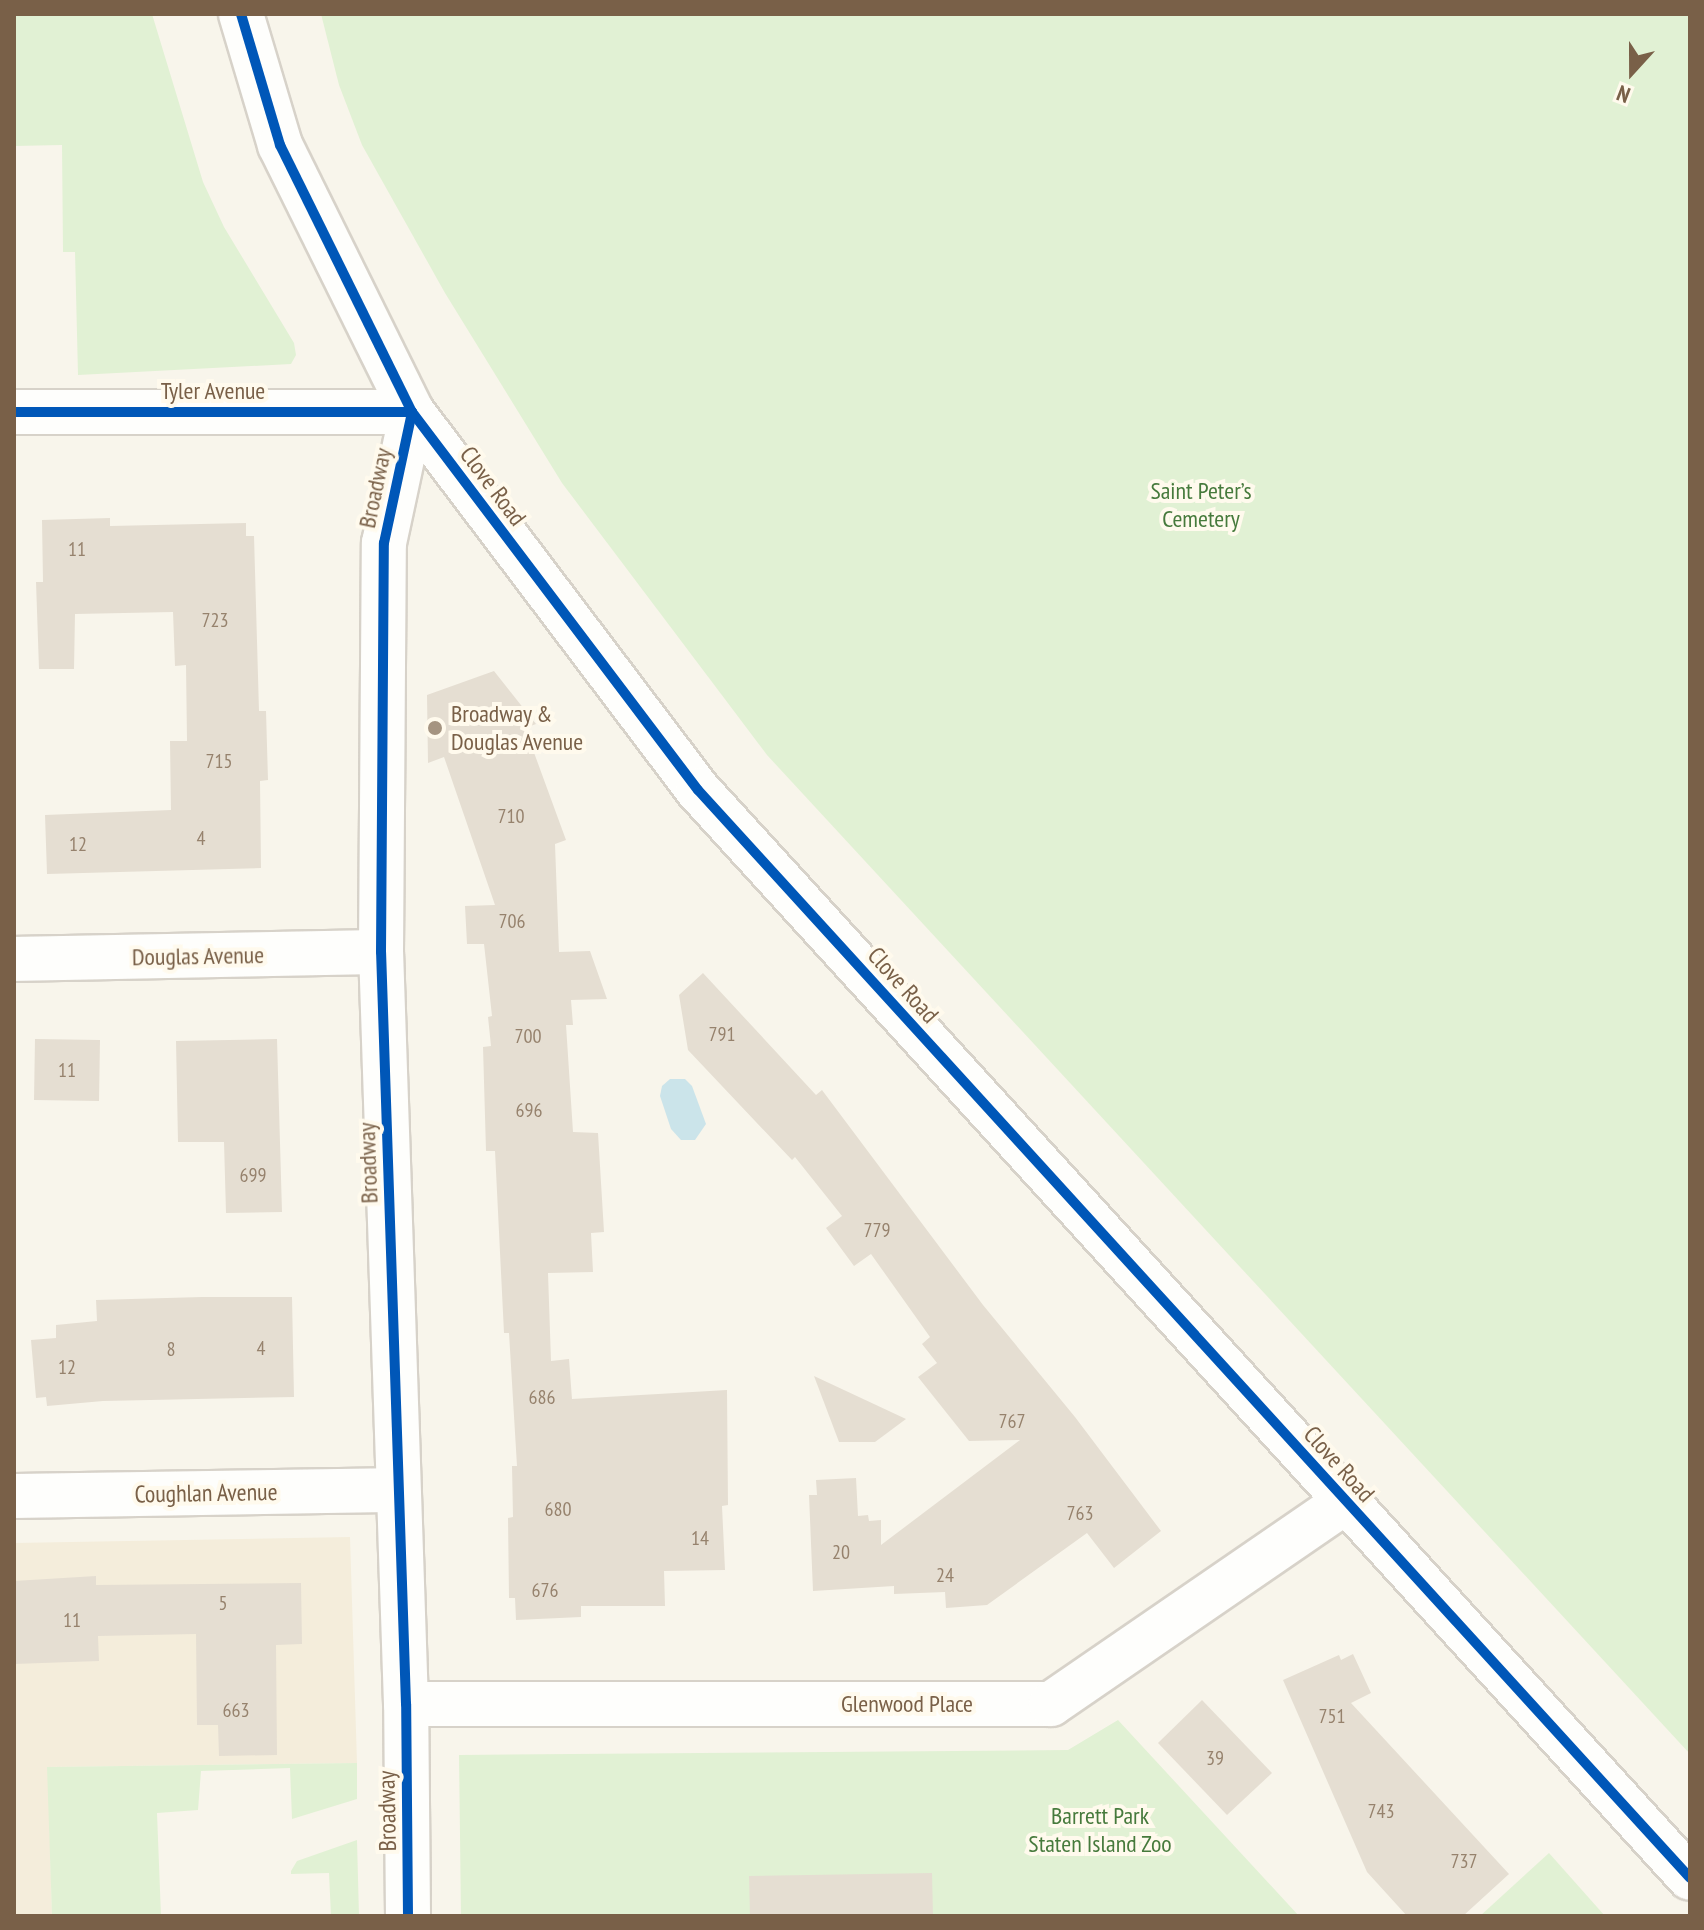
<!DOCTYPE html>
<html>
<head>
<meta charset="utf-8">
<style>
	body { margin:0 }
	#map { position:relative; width:1704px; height:1930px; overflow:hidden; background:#f8f5eb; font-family:"PT Sans Narrow",sans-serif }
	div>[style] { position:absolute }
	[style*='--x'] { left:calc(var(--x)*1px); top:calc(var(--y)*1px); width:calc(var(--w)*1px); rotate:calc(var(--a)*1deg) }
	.residential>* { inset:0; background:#f4eddb }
	.green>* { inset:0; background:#e1f1d4 }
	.water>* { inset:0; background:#cbe4ea }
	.building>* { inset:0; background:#e5ded2 }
	.roads { filter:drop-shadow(2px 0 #d7d2c9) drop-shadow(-2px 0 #d7d2c9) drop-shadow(0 2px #d7d2c9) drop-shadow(0 -2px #d7d2c9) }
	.street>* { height:44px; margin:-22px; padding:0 22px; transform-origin:22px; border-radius:22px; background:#fefefc }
	.secondary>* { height:44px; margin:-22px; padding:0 22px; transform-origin:22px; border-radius:22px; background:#fefefc }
	.cycleway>* { height:10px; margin:-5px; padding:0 5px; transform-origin:5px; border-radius:5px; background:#0057b8 }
	.dots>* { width:22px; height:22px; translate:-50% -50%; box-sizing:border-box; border:4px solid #fffaed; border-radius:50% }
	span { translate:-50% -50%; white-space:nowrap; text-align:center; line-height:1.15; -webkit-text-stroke:8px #fffaed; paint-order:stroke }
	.number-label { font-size:20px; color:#96826d }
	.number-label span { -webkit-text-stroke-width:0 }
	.street-label { font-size:24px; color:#796048 }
	.park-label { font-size:24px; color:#467a3c }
	.poi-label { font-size:24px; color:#796048 }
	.left { translate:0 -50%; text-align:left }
	.frame { position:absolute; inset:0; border:16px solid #796048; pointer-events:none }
	.north { position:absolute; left:1592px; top:32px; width:80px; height:80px; -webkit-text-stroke:6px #fffaed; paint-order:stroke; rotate:201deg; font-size:22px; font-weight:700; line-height:32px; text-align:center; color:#796048 }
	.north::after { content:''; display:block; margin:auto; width:28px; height:36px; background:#796048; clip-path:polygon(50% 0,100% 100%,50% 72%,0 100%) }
</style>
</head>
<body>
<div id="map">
	<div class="residential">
		<div style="clip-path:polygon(350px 1537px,357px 1763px,48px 1767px,52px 1916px,14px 1916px,14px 1543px)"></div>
	</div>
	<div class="green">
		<div style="clip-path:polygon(14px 14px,152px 14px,203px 182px,224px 227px,294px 343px,296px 355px,291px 364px,78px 375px,75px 252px,63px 252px,62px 145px,14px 146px)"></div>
		<div style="clip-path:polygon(321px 14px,1690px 14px,1690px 1754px,767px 755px,562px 483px,445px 293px,362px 145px,339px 85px)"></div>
		<div style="clip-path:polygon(1118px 1720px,1299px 1916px,461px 1916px,459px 1755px,1068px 1750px)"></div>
		<div style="clip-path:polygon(357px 1763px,357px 1799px,292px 1819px,290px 1768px,201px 1771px,198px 1810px,157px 1813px,161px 1916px,52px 1916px,47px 1767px)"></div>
		<div style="clip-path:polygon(357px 1840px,359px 1916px,331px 1916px,329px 1873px,291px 1874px,291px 1871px,297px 1861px)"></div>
		<div style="clip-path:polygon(1549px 1853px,1605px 1916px,1480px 1916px)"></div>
	</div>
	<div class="water">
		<div style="clip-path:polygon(670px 1079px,685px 1079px,692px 1086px,706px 1124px,695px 1140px,681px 1140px,671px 1129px,660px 1096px,662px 1086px)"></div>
	</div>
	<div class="building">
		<div style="clip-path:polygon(110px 518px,110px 526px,246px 523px,246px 536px,254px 536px,259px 711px,266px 711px,268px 780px,260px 781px,261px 868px,47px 874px,45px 815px,171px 810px,170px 741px,187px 741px,186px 665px,175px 666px,173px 612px,75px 614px,74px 669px,39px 669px,36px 582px,43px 582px,42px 520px)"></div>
		<div style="clip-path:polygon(494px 671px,536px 724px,525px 728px,566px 840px,555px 844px,559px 952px,590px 951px,607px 999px,571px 1000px,573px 1025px,566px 1025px,573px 1132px,598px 1133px,604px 1232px,591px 1233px,593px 1272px,548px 1273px,551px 1361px,569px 1359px,572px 1399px,727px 1390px,728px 1505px,722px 1506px,725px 1570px,664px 1571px,665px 1606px,581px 1606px,581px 1617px,516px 1620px,515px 1598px,509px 1598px,508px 1518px,513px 1517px,512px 1466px,517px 1466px,509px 1333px,504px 1333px,495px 1151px,486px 1151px,483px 1047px,491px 1046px,488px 1017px,492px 1016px,484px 944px,467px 944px,465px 906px,495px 905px,444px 757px,428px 763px,427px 695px)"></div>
		<div style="clip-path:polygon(703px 973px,816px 1095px,822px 1090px,983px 1305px,1075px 1417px,1161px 1531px,1114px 1568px,1087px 1533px,987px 1605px,946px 1608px,945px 1592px,894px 1594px,894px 1586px,813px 1591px,809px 1495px,817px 1495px,816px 1480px,856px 1478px,858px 1516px,868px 1515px,869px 1521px,881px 1520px,881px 1545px,1020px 1440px,969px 1441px,918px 1377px,937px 1363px,922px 1344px,930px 1337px,871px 1254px,854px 1266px,826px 1228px,842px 1216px,795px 1157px,792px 1160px,688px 1050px,679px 995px)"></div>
		<div style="clip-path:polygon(35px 1039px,100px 1040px,99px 1101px,34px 1100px)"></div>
		<div style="clip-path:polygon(277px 1039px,282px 1212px,226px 1213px,224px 1142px,178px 1142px,176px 1041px)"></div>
		<div style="clip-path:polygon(202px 1297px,292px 1297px,294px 1397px,103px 1401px,47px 1406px,46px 1397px,36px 1398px,31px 1340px,56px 1338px,56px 1325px,97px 1321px,96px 1300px)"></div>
		<div style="clip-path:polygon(814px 1376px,906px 1419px,875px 1442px,839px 1442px)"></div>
		<div style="clip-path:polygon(96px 1576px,96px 1585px,301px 1583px,302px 1644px,276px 1645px,277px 1755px,219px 1756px,218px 1725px,197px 1725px,196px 1634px,98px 1636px,99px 1661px,14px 1664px,14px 1581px)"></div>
		<div style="clip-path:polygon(1353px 1654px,1371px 1693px,1351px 1703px,1509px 1874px,1463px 1916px,1407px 1916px,1367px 1872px,1283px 1680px,1339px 1655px,1341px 1660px)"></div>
		<div style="clip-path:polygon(1202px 1700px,1272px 1773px,1227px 1815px,1158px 1743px)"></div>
		<div style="clip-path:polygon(932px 1873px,933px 1916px,750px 1916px,749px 1876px)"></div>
	</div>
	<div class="roads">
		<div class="street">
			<div style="--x:14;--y:412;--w:398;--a:0"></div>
			<div style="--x:14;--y:959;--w:367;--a:-1.1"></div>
			<div style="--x:14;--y:1496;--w:384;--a:-0.9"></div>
			<div style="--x:406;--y:1704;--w:645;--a:0"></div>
			<div style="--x:1051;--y:1704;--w:358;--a:-34.5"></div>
		</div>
		<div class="secondary">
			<div style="--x:241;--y:14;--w:137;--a:73.4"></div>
			<div style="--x:280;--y:145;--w:298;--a:63.7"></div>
			<div style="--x:412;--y:412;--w:474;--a:52.9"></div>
			<div style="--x:698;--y:790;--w:1472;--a:47.64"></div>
			<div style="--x:408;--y:1916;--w:212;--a:-90.5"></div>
			<div style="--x:406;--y:1704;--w:752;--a:-91.9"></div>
			<div style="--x:381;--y:952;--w:409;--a:-89.6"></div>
			<div style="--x:384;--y:543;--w:134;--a:-77.9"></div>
		</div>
	</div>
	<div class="cycleway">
		<div style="--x:241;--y:14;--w:137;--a:73.4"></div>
		<div style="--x:280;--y:145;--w:298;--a:63.7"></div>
		<div style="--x:412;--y:412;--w:474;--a:52.9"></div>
		<div style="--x:698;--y:790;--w:1472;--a:47.64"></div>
		<div style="--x:14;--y:412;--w:398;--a:0"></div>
		<div style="--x:408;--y:1916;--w:212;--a:-90.5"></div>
		<div style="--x:406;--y:1704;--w:752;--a:-91.9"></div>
		<div style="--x:381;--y:952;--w:409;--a:-89.6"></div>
		<div style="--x:384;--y:543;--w:134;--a:-77.9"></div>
	</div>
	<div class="dots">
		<div style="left:435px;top:728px;background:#a59481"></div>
	</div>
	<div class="number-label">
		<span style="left:77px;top:549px">11</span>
		<span style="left:215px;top:620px">723</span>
		<span style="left:219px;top:761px">715</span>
		<span style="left:511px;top:816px">710</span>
		<span style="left:201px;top:838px">4</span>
		<span style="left:78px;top:844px">12</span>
		<span style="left:512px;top:921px">706</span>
		<span style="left:722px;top:1034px">791</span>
		<span style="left:528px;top:1036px">700</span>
		<span style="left:67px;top:1070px">11</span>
		<span style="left:529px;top:1110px">696</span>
		<span style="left:253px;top:1175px">699</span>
		<span style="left:877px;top:1230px">779</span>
		<span style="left:261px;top:1348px">4</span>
		<span style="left:171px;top:1349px">8</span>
		<span style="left:67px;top:1367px">12</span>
		<span style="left:542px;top:1397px">686</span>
		<span style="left:1012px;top:1421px">767</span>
		<span style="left:558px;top:1509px">680</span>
		<span style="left:1080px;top:1513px">763</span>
		<span style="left:700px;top:1538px">14</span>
		<span style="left:841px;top:1552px">20</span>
		<span style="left:945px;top:1575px">24</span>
		<span style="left:545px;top:1590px">676</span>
		<span style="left:223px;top:1603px">5</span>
		<span style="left:72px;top:1620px">11</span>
		<span style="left:236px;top:1710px">663</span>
		<span style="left:1332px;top:1716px">751</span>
		<span style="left:1215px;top:1758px">39</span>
		<span style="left:1381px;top:1811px">743</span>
		<span style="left:1464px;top:1861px">737</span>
	</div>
	<div class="street-label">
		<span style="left:213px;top:391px">Tyler Avenue</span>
		<span style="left:493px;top:486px;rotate:53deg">Clove Road</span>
		<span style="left:375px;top:488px;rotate:-78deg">Broadway</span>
		<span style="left:198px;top:956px;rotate:-1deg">Douglas Avenue</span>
		<span style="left:903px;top:985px;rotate:48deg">Clove Road</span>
		<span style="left:368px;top:1163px;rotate:-92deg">Broadway</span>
		<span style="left:1339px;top:1464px;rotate:48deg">Clove Road</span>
		<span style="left:206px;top:1493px;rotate:-1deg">Coughlan Avenue</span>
		<span style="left:907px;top:1704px">Glenwood Place</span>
		<span style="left:387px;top:1811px;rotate:-91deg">Broadway</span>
	</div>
	<div class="park-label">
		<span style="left:1201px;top:505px">Saint Peter’s<br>Cemetery</span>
		<span style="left:1100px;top:1830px">Barrett Park<br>Staten Island Zoo</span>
	</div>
	<div class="poi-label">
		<span class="left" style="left:451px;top:728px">Broadway &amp;<br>Douglas Avenue</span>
	</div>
	<div class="frame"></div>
	<div class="north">N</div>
</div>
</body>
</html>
